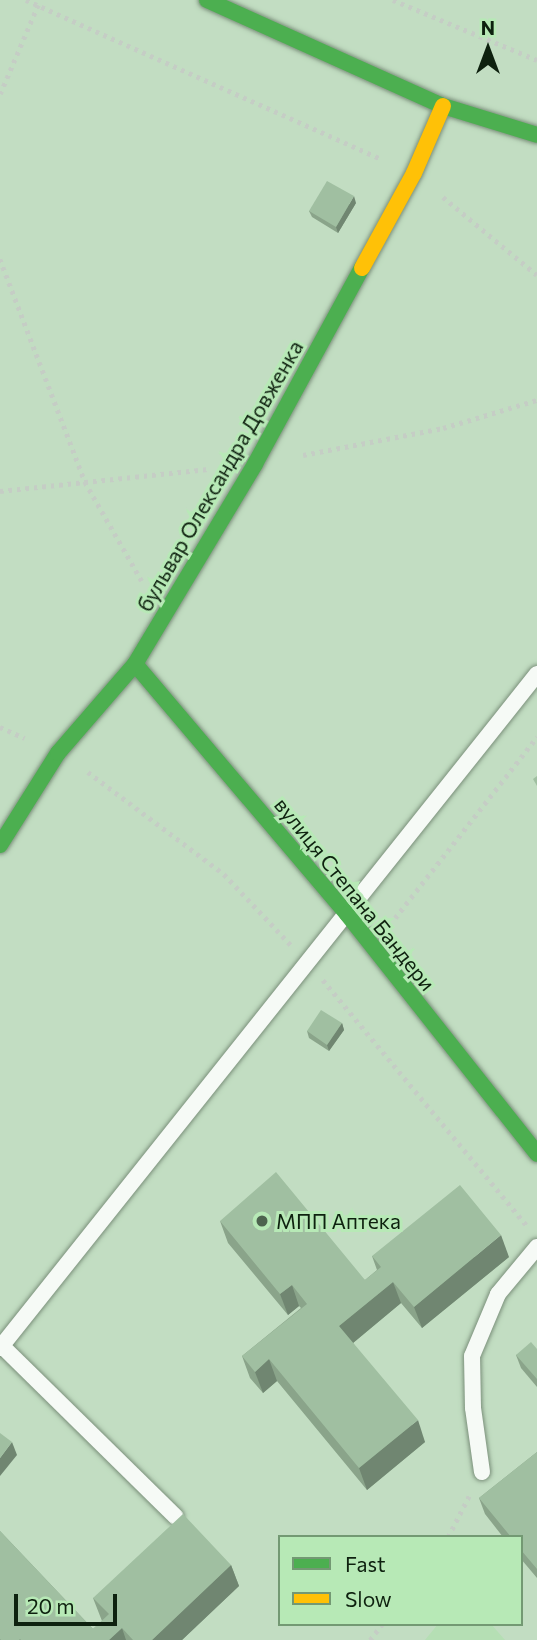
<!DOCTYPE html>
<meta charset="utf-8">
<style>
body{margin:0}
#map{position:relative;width:537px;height:1640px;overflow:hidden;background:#c2ddc2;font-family:Commissioner,sans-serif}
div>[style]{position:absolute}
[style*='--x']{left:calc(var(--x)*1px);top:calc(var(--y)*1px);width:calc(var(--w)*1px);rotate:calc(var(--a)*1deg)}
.built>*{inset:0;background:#b5dfb4}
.path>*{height:4.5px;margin-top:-2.25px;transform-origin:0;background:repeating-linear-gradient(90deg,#c5cdc5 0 3.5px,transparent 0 8.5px)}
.roads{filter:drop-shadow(0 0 2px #7b907b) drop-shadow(0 0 2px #7b907b)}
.lane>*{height:16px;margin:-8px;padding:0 8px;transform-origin:8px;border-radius:8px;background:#f6faf6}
.fast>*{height:16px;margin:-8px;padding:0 8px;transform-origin:8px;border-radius:8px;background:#4caf50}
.slow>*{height:16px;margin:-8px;padding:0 8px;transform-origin:8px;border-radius:8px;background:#ffc107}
.wall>*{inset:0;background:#8aa48a}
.shaded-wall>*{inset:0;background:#708671}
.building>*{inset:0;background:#a0bfa1}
.dots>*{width:19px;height:19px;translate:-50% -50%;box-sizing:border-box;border:4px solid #b7e9b6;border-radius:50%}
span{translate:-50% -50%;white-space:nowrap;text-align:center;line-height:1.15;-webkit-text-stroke:6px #b7e9b6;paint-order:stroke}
.street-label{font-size:21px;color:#0e210f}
.poi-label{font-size:21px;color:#0e210f}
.left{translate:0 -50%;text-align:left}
.legend{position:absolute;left:278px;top:1535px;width:245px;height:91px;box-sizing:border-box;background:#b7e9b6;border:2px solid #739973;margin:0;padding:9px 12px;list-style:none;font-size:21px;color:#0e210f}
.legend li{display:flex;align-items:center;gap:14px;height:35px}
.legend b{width:35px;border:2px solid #739973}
.north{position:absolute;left:453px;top:14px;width:70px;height:70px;-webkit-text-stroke:5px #b7e9b6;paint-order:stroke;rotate:0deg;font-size:19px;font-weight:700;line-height:28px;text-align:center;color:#0e210f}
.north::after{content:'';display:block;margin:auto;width:24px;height:32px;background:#0e210f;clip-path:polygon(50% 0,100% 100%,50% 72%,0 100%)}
.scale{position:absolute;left:14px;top:1594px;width:103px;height:32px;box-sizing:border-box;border:4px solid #0e210f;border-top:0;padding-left:9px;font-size:21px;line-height:24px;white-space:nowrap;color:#0e210f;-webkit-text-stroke:5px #b7e9b6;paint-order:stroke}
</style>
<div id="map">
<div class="built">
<div style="clip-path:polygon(438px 1624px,491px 1624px,505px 1640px,425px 1640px)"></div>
</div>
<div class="path">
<div style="--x:26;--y:0;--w:388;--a:24.1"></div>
<div style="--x:393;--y:0;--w:156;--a:22.6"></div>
<div style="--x:0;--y:94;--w:97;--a:-66.9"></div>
<div style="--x:443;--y:197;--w:122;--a:39.7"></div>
<div style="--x:0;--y:259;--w:239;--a:69.1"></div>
<div style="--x:85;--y:482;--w:114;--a:60.1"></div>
<div style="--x:303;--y:455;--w:143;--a:-10.9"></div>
<div style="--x:443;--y:428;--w:98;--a:-16.6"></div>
<div style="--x:0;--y:491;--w:212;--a:-6"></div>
<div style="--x:0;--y:727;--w:27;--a:24"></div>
<div style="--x:88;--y:772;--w:170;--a:36.9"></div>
<div style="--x:224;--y:874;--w:98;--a:46.7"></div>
<div style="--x:395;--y:918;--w:230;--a:-51.9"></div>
<div style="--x:323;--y:980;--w:320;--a:50.3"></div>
<div style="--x:448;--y:1537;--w:48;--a:-62.9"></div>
<div style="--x:370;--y:1640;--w:20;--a:-53"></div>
</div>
<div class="roads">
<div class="lane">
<div style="--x:2;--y:1346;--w:243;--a:44.5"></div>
<div style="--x:0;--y:1348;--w:862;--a:-51.45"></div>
<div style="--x:482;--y:1472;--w:65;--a:-98"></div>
<div style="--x:473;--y:1408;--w:52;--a:-91.1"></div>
<div style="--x:472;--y:1356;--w:67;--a:-67.2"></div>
<div style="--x:498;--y:1294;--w:61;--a:-50.3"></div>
</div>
<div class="fast">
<div style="--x:207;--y:0;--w:259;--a:24.2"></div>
<div style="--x:443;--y:106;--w:98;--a:17.1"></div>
<div style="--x:135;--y:664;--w:328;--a:49.7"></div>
<div style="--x:347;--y:914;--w:306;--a:51.6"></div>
<div style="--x:0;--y:845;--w:109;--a:-57.8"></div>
<div style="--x:58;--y:753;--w:118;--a:-49.1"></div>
<div style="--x:135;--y:664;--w:233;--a:-59"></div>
<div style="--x:255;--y:464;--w:223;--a:-61.4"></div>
</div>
<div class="slow">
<div style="--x:362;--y:268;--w:108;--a:-61.3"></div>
<div style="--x:414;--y:173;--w:73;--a:-66.6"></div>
</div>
</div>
<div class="wall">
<div style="clip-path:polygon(356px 203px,338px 233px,312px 217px,309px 211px)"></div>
<div style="clip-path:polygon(342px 1023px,344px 1030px,329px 1051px,309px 1038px,307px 1031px)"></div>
<div style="clip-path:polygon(220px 1221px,365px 1280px,377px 1270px,372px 1256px,509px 1257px,422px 1328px,401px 1303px,353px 1343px,425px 1442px,367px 1490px,277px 1381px,263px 1393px,250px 1378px,242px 1356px,301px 1308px,299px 1306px,288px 1315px,228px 1243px)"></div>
<div style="clip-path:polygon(537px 1349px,537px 1387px,521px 1368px,516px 1355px)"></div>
<div style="clip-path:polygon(537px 1452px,537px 1578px,521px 1559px,521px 1537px,503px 1537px,485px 1514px,479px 1498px)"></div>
<div style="clip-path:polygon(0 1531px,93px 1629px,102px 1621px,93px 1598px,231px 1565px,239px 1586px,182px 1640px,0 1640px)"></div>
</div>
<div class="shaded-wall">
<div style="clip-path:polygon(354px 196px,356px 203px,338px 233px,336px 227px)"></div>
<div style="clip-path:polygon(342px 1023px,344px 1030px,329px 1051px,327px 1045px)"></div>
<div style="clip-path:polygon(501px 1235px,509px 1257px,422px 1328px,414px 1307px)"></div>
<div style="clip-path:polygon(393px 1282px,401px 1303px,347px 1348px,339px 1326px)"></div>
<div style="clip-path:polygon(292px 1285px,299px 1306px,288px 1315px,280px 1294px)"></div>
<div style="clip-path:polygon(269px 1359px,277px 1381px,263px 1393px,255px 1372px)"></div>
<div style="clip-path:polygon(418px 1420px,425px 1442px,367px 1490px,359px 1468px)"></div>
<div style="clip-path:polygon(12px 1442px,17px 1455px,0 1476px,0 1458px)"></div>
<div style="clip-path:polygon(231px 1565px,239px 1586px,182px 1640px,152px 1640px)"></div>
<div style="clip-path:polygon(122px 1628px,126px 1640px,109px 1640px)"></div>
</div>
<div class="building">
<div style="clip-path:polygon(327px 181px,354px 196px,336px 227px,309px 211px)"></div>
<div style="clip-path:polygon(537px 776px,537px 786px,533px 779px)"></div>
<div style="clip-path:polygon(321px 1010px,342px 1023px,327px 1045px,307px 1031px)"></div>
<div style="clip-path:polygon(276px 1172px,365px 1280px,381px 1267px,372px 1256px,460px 1185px,501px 1235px,414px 1307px,393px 1282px,339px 1326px,418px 1420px,359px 1468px,269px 1359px,255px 1372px,242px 1356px,307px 1304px,292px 1285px,280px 1294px,220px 1221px)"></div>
<div style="clip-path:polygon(531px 1342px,537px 1349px,537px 1379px,516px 1355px)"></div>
<div style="clip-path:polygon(0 1433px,12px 1442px,0 1458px)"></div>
<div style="clip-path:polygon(537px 1452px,537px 1569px,521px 1550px,521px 1537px,511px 1537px,479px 1498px)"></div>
<div style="clip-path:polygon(183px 1514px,231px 1565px,152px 1640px,133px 1640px,122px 1628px,109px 1640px,21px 1640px,20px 1639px,19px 1640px,1px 1640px,0 1639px,0 1531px,93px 1629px,109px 1614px,93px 1598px)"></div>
</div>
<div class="dots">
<div style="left:262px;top:1221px;background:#4d634e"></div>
</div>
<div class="street-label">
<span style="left:220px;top:476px;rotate:-60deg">бульвар Олександра Довженка</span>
<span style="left:355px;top:894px;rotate:51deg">вулиця Степана Бандери</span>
</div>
<div class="poi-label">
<span class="left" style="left:276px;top:1221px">МПП Аптека</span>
</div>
<ul class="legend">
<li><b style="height:9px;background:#4caf50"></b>Fast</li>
<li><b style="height:9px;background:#ffc107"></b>Slow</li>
</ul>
<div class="north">N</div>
<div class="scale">20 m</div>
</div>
